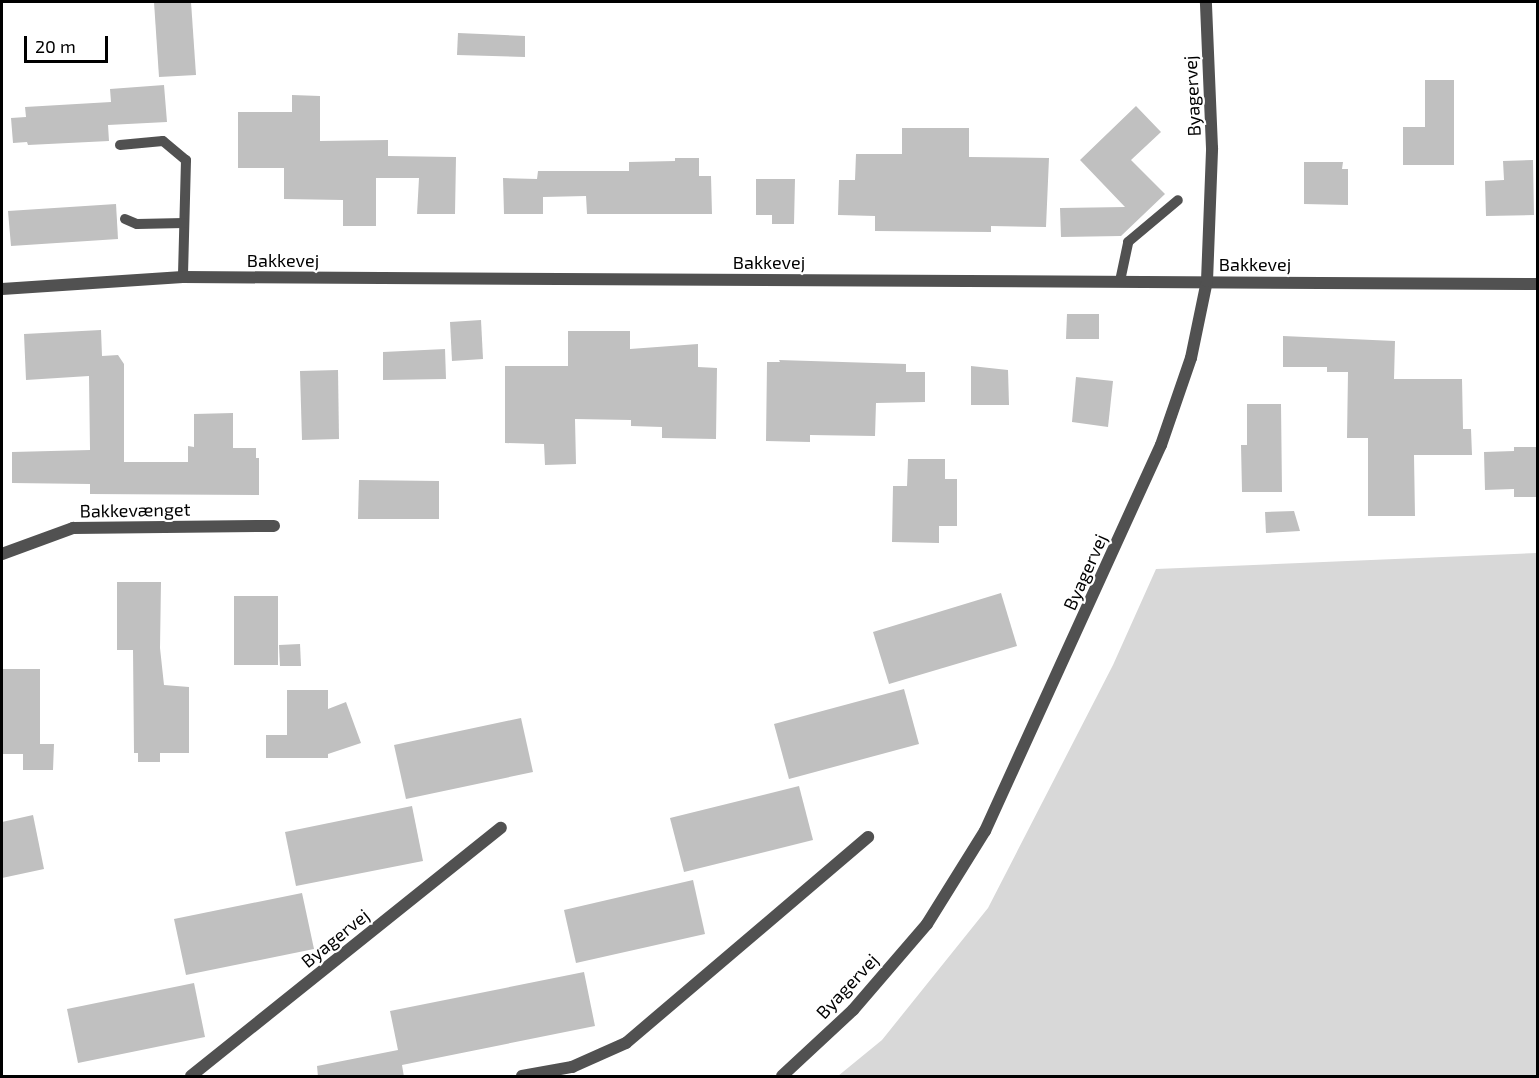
<!DOCTYPE html>
<meta charset="utf-8">
<style>
body{margin:0}
#map{position:relative;width:1539px;height:1078px;overflow:hidden;background:#fff;font-family:"Exo 2",sans-serif}
div>[style]{position:absolute}
[style*='--x']{left:calc(var(--x)*1px);top:calc(var(--y)*1px);width:calc(var(--w)*1px);rotate:calc(var(--a)*1deg)}
.green>*{inset:0;background:#d8d8d8}
.building>*{inset:0;background:#c0c0c0}
.service>*{height:10px;margin:-5px;padding:0 5px;transform-origin:5px;border-radius:5px;background:#515151}
.minor>*{height:12px;margin:-6px;padding:0 6px;transform-origin:6px;border-radius:6px;background:#515151}
.tertiary>*{height:12px;margin:-6px;padding:0 6px;transform-origin:6px;border-radius:6px;background:#515151}
span{translate:-50% -50%;white-space:nowrap;text-align:center;line-height:1.15;-webkit-text-stroke:4.5px #fff;paint-order:stroke}
.street-label{font-size:18px;color:#000}
.frame{position:absolute;inset:0;border:3px solid #000;pointer-events:none}
.scale{position:absolute;left:24px;top:36px;width:84px;height:27px;box-sizing:border-box;border:3px solid #000;border-top:0;padding-left:8px;font-size:18px;line-height:21px;white-space:nowrap;color:#000;-webkit-text-stroke:4px #fff;paint-order:stroke}
</style>
<div id="map">
<div class="green">
<div style="clip-path:polygon(1537px 553px,1537px 1076px,838px 1076px,882px 1040px,988px 908px,1113px 665px,1156px 569px)"></div>
</div>
<div class="building">
<div style="clip-path:polygon(154px 2px,191px 2px,196px 75px,159px 77px)"></div>
<div style="clip-path:polygon(458px 33px,525px 36px,525px 57px,457px 55px)"></div>
<div style="clip-path:polygon(1425px 80px,1454px 80px,1454px 165px,1403px 165px,1403px 127px,1425px 127px)"></div>
<div style="clip-path:polygon(164px 85px,167px 122px,108px 125px,109px 141px,28px 145px,27px 142px,13px 143px,11px 118px,26px 117px,25px 107px,111px 102px,110px 89px)"></div>
<div style="clip-path:polygon(292px 95px,320px 96px,320px 141px,388px 140px,388px 156px,456px 157px,455px 214px,417px 214px,419px 178px,376px 178px,376px 226px,343px 226px,343px 200px,284px 199px,284px 168px,238px 168px,238px 112px,292px 112px)"></div>
<div style="clip-path:polygon(1136px 106px,1161px 132px,1131px 160px,1165px 194px,1121px 236px,1061px 237px,1060px 208px,1125px 207px,1080px 160px)"></div>
<div style="clip-path:polygon(902px 128px,969px 128px,969px 157px,1049px 158px,1046px 227px,991px 226px,991px 232px,875px 231px,875px 216px,838px 215px,839px 180px,855px 180px,856px 154px,902px 154px)"></div>
<div style="clip-path:polygon(675px 158px,699px 158px,699px 176px,711px 176px,712px 214px,587px 214px,586px 196px,543px 197px,543px 214px,504px 214px,503px 178px,537px 179px,538px 171px,629px 171px,629px 162px,675px 161px)"></div>
<div style="clip-path:polygon(1533px 160px,1534px 215px,1486px 216px,1485px 181px,1504px 180px,1503px 161px)"></div>
<div style="clip-path:polygon(1304px 162px,1343px 162px,1342px 169px,1348px 169px,1348px 205px,1304px 204px)"></div>
<div style="clip-path:polygon(756px 179px,795px 179px,794px 224px,772px 224px,772px 215px,756px 215px)"></div>
<div style="clip-path:polygon(116px 204px,118px 239px,11px 246px,8px 211px)"></div>
<div style="clip-path:polygon(1067px 314px,1099px 314px,1099px 339px,1066px 339px)"></div>
<div style="clip-path:polygon(481px 320px,483px 359px,452px 361px,450px 322px)"></div>
<div style="clip-path:polygon(101px 330px,102px 356px,118px 355px,124px 364px,124px 462px,188px 462px,188px 446px,194px 447px,194px 414px,233px 413px,233px 448px,256px 448px,256px 458px,259px 458px,259px 495px,90px 494px,90px 484px,12px 483px,12px 452px,90px 450px,89px 376px,26px 380px,24px 334px)"></div>
<div style="clip-path:polygon(568px 331px,630px 331px,630px 349px,698px 344px,698px 367px,717px 368px,716px 439px,662px 438px,662px 427px,631px 426px,631px 420px,575px 419px,576px 464px,545px 465px,544px 444px,505px 443px,505px 366px,568px 366px)"></div>
<div style="clip-path:polygon(1283px 336px,1395px 341px,1394px 379px,1462px 379px,1463px 429px,1471px 429px,1472px 455px,1414px 455px,1415px 516px,1368px 516px,1368px 438px,1347px 438px,1348px 372px,1327px 372px,1327px 367px,1283px 367px)"></div>
<div style="clip-path:polygon(445px 349px,446px 379px,383px 380px,383px 352px)"></div>
<div style="clip-path:polygon(779px 360px,906px 364px,906px 372px,925px 372px,925px 402px,876px 403px,875px 436px,810px 435px,810px 442px,766px 441px,767px 362px,780px 362px)"></div>
<div style="clip-path:polygon(971px 366px,1008px 370px,1009px 405px,971px 405px)"></div>
<div style="clip-path:polygon(338px 370px,339px 439px,302px 440px,300px 371px)"></div>
<div style="clip-path:polygon(1076px 377px,1113px 381px,1108px 427px,1072px 422px)"></div>
<div style="clip-path:polygon(1247px 404px,1281px 404px,1282px 492px,1242px 492px,1241px 445px,1247px 445px)"></div>
<div style="clip-path:polygon(1514px 447px,1538px 447px,1538px 497px,1514px 497px,1514px 489px,1485px 490px,1484px 452px,1514px 451px)"></div>
<div style="clip-path:polygon(908px 459px,945px 459px,945px 479px,957px 479px,957px 526px,939px 526px,939px 543px,892px 542px,893px 486px,907px 486px)"></div>
<div style="clip-path:polygon(359px 480px,439px 481px,439px 519px,358px 519px)"></div>
<div style="clip-path:polygon(1294px 511px,1300px 531px,1266px 533px,1265px 512px)"></div>
<div style="clip-path:polygon(117px 582px,161px 582px,160px 648px,164px 685px,189px 687px,189px 753px,160px 753px,160px 762px,138px 762px,138px 753px,134px 753px,133px 650px,117px 650px)"></div>
<div style="clip-path:polygon(1001px 593px,1017px 646px,889px 684px,873px 632px)"></div>
<div style="clip-path:polygon(234px 596px,278px 596px,278px 665px,234px 665px)"></div>
<div style="clip-path:polygon(300px 644px,301px 666px,280px 666px,279px 645px)"></div>
<div style="clip-path:polygon(2px 669px,40px 669px,40px 744px,54px 744px,53px 770px,23px 770px,23px 754px,2px 754px)"></div>
<div style="clip-path:polygon(904px 689px,919px 744px,789px 779px,774px 724px)"></div>
<div style="clip-path:polygon(287px 690px,328px 690px,328px 709px,346px 702px,361px 743px,328px 754px,328px 758px,266px 758px,266px 735px,287px 735px)"></div>
<div style="clip-path:polygon(521px 718px,533px 772px,406px 799px,394px 745px)"></div>
<div style="clip-path:polygon(799px 786px,813px 840px,684px 872px,670px 818px)"></div>
<div style="clip-path:polygon(412px 806px,423px 861px,296px 886px,285px 832px)"></div>
<div style="clip-path:polygon(33px 815px,44px 869px,2px 878px,2px 822px)"></div>
<div style="clip-path:polygon(693px 880px,705px 934px,576px 963px,564px 910px)"></div>
<div style="clip-path:polygon(302px 893px,314px 949px,186px 975px,174px 919px)"></div>
<div style="clip-path:polygon(584px 972px,595px 1026px,402px 1065px,404px 1077px,318px 1077px,317px 1066px,398px 1050px,390px 1011px)"></div>
<div style="clip-path:polygon(194px 983px,205px 1037px,78px 1063px,67px 1009px)"></div>
</div>
<div class="service">
<div style="--x:120;--y:145;--w:43;--a:-5.3"></div>
<div style="--x:163;--y:141;--w:30;--a:40"></div>
<div style="--x:186;--y:160;--w:117;--a:91.5"></div>
<div style="--x:125;--y:219;--w:13;--a:23"></div>
<div style="--x:137;--y:224;--w:47;--a:-1.2"></div>
<div style="--x:1120;--y:281;--w:40;--a:-78"></div>
<div style="--x:1128;--y:242;--w:65;--a:-40"></div>
</div>
<div class="minor">
<div style="--x:2;--y:554;--w:76;--a:-20.1"></div>
<div style="--x:73;--y:528;--w:201;--a:-0.6"></div>
<div style="--x:191;--y:1076;--w:397;--a:-38.7"></div>
<div style="--x:522;--y:1076;--w:51;--a:-10.2"></div>
<div style="--x:572;--y:1067;--w:59;--a:-24"></div>
<div style="--x:626;--y:1043;--w:318;--a:-40.4"></div>
</div>
<div class="tertiary">
<div style="--x:2;--y:289;--w:181;--a:-3.8"></div>
<div style="--x:183;--y:277;--w:1355;--a:0.3"></div>
<div style="--x:782;--y:1076;--w:97;--a:-42.9"></div>
<div style="--x:853;--y:1010;--w:113;--a:-49.3"></div>
<div style="--x:927;--y:924;--w:110;--a:-58.1"></div>
<div style="--x:985;--y:831;--w:424;--a:-65.5"></div>
<div style="--x:1161;--y:445;--w:92;--a:-71"></div>
<div style="--x:1191;--y:358;--w:79;--a:-78.3"></div>
<div style="--x:1207;--y:281;--w:133;--a:-87.8"></div>
<div style="--x:1212;--y:148;--w:146;--a:-92.4"></div>
</div>
<div class="street-label">
<span style="left:1192px;top:96px;rotate:-93deg">Byagervej</span>
<span style="left:283px;top:260px">Bakkevej</span>
<span style="left:769px;top:262px">Bakkevej</span>
<span style="left:1255px;top:264px">Bakkevej</span>
<span style="left:135px;top:510px;rotate:-1deg">Bakkevænget</span>
<span style="left:1085px;top:572px;rotate:-66deg">Byagervej</span>
<span style="left:335px;top:938px;rotate:-39deg">Byagervej</span>
<span style="left:847px;top:986px;rotate:-47deg">Byagervej</span>
</div>
<div class="frame"></div>
<div class="scale">20 m</div>
</div>
